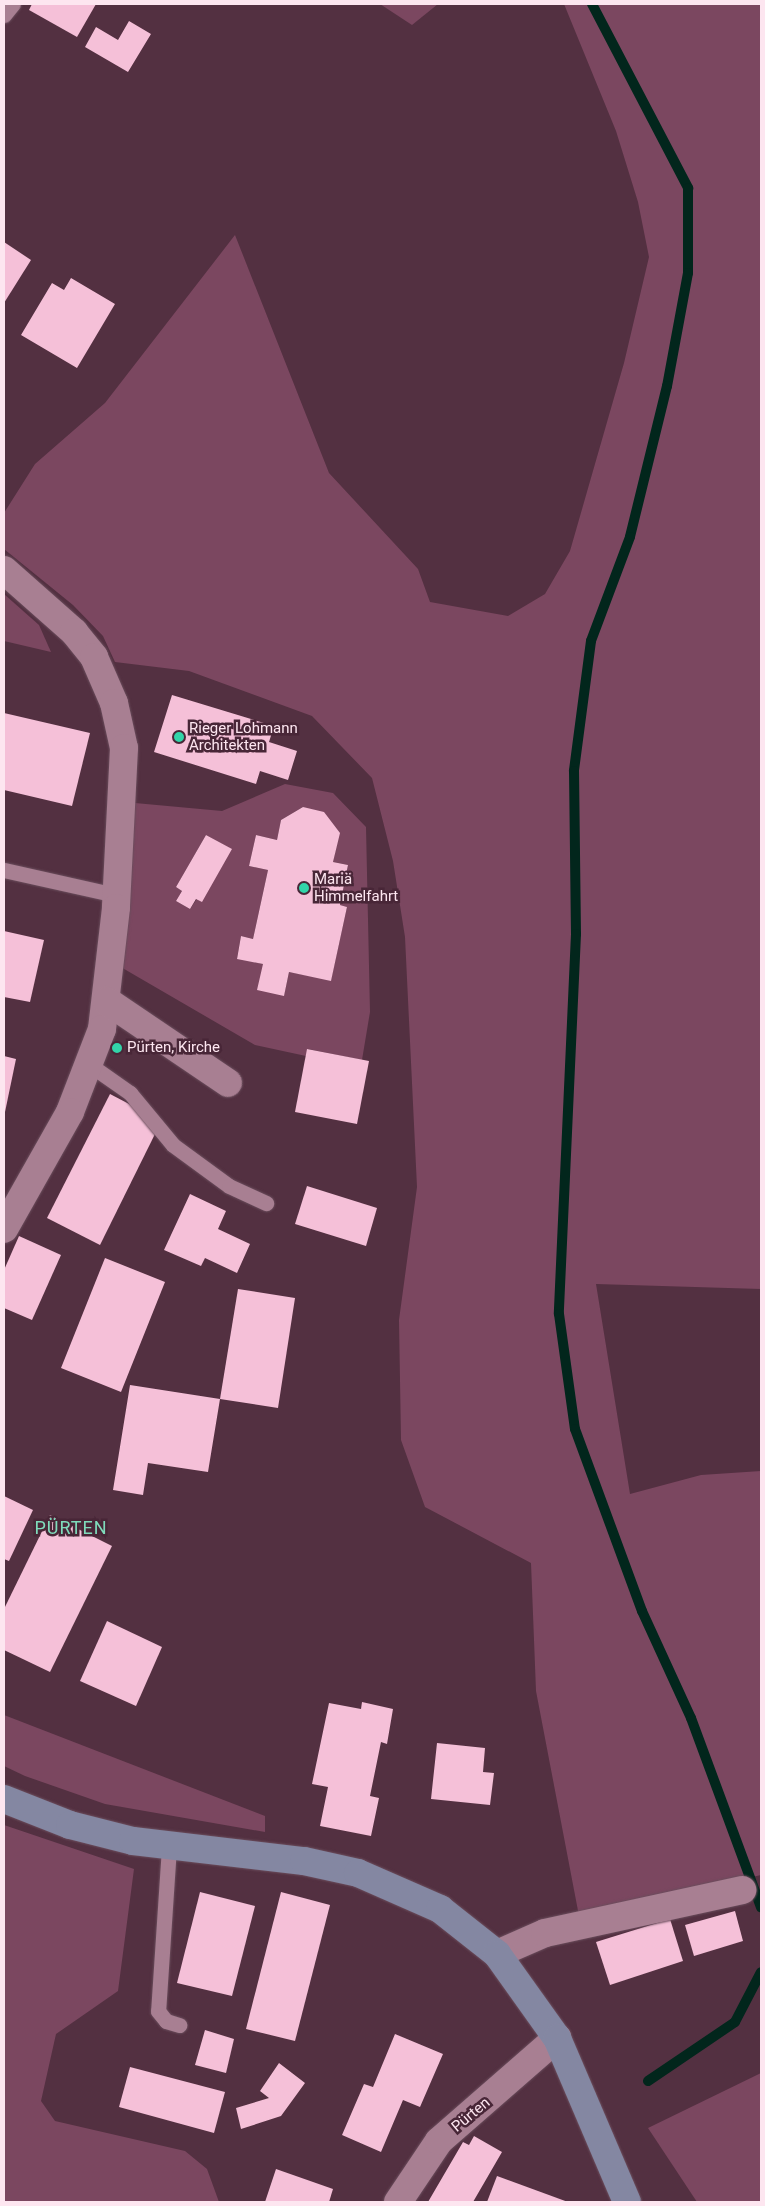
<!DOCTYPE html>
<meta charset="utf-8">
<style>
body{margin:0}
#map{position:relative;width:765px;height:2206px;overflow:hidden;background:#533041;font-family:Roboto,sans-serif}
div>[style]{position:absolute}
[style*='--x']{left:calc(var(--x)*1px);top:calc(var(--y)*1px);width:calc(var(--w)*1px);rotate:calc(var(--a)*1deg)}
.green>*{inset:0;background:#7b4760}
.stream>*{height:10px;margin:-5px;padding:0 5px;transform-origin:5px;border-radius:5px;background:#02261c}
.building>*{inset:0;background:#f5c0d8}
.roads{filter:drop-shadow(0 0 1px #6a4d5c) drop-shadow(0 0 1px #6a4d5c)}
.lane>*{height:15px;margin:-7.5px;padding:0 7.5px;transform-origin:7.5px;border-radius:7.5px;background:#a87f92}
.street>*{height:28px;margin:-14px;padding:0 14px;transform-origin:14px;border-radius:14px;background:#a87f92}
.secondary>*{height:28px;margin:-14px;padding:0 14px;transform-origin:14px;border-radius:14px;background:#8487a2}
.dots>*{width:14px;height:14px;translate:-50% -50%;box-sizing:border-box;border:2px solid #482637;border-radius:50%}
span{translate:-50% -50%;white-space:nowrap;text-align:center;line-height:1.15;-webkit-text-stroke:5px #482637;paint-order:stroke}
.poi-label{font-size:15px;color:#fde6f0}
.left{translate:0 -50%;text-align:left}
.street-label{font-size:15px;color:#fde6f0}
.quarter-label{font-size:18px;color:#7fdbbb;letter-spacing:1px}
.frame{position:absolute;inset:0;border:5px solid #fde6f0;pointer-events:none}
</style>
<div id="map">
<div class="green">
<div style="clip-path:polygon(380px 4px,438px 4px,412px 25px)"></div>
<div style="clip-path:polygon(564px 4px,761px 4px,761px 1289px,596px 1284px,630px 1494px,701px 1475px,761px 1471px,761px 1875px,579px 1916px,536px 1691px,531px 1563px,425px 1507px,401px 1440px,399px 1320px,417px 1187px,405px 937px,393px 861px,372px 778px,312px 716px,189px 671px,115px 662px,103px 636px,73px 605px,4px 549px,4px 513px,35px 464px,105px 403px,235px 235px,329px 473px,418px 569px,430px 602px,508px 616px,545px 594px,570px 551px,624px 363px,649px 257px,638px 202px,616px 131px)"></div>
<div style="clip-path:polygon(4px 594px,39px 625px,51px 652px,4px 641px)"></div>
<div style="clip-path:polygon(evenodd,285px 784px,333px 793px,366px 827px,370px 1012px,362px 1060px,308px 1049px,306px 1056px,255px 1045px,119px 966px,135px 803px,222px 811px,285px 784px,303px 807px,339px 833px,333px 862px,348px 865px,340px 905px,347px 907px,331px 980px,289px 972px,284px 995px,263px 964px,237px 958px,241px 936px,253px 939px,268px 870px,249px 866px,256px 835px,277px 840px,281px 820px,303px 807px,285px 784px,206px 835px,231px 849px,190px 909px,176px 901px,182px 891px,176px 887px,206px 835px)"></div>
<div style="clip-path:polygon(4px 1715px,265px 1816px,265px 1832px,105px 1804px,25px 1776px,4px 1766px)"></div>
<div style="clip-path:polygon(4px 1825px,134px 1869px,118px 1991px,56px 2034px,41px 2101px,55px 2121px,185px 2151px,207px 2169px,219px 2202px,4px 2202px)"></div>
<div style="clip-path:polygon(761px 2073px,761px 2202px,697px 2202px,648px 2128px)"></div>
</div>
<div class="stream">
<div style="--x:592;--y:4;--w:208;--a:62.4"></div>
<div style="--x:688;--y:188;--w:85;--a:90"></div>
<div style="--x:688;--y:273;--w:115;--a:100.5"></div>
<div style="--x:667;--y:386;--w:155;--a:103.8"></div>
<div style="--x:630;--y:537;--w:111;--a:110.6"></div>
<div style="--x:591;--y:641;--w:131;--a:97.5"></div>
<div style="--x:574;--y:771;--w:163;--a:89.3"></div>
<div style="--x:576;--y:934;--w:380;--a:92.6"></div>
<div style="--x:559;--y:1314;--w:116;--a:82.1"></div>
<div style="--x:575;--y:1429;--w:194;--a:69.8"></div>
<div style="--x:642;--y:1611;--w:118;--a:65.4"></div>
<div style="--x:691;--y:1718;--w:202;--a:69.7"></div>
<div style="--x:648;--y:2081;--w:105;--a:-34.1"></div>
<div style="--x:735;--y:2022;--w:56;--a:-62.5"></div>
</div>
<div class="building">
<div style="clip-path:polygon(32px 4px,96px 4px,77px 37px,29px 10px)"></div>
<div style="clip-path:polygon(129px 21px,151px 34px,128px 72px,85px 47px,96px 27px,118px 40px)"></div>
<div style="clip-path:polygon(4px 242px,31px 260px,4px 303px)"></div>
<div style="clip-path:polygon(71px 278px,115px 304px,77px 368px,21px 335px,52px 283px,64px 290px)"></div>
<div style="clip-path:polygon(172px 695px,274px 726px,269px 742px,297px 751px,288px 780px,260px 771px,256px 784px,154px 752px)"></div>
<div style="clip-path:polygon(4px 713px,90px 733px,72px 806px,4px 790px)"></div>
<div style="clip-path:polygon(303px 807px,324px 812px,340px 833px,333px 862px,348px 865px,340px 905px,347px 907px,331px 981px,289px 972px,284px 996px,257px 990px,263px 964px,237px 959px,241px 936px,253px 939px,268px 870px,249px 866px,256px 835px,277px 840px,281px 820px)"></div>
<div style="clip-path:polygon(206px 835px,232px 849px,202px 902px,196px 899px,190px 909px,176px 901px,182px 891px,176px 887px)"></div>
<div style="clip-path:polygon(4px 931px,44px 940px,30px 1002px,4px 997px)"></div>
<div style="clip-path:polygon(307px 1049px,369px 1061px,357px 1124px,295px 1112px)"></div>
<div style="clip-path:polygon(4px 1056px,16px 1059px,5px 1112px,4px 1112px)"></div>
<div style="clip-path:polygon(110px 1094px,133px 1106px,155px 1134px,100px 1245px,47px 1218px)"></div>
<div style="clip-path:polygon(307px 1186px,377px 1208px,366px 1246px,295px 1224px)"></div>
<div style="clip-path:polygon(190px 1194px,226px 1211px,218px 1229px,250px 1244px,237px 1273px,205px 1258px,201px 1266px,164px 1250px)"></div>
<div style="clip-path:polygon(19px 1236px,61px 1255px,32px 1320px,4px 1308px,4px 1270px)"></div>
<div style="clip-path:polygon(105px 1258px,165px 1282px,121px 1392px,61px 1368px)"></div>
<div style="clip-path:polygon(238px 1289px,295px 1298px,278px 1408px,220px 1399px)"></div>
<div style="clip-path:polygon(130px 1385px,220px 1399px,208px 1472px,148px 1463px,143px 1495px,113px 1490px)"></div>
<div style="clip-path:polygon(4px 1496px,33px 1510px,9px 1561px,4px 1559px)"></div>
<div style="clip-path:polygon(50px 1515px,112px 1546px,50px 1672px,4px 1650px,4px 1609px)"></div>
<div style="clip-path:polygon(107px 1621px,162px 1647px,136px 1706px,80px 1681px)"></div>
<div style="clip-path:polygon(362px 1702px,393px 1709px,387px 1744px,381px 1742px,370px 1796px,379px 1798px,371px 1836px,320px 1826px,328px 1787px,312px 1784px,329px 1703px,361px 1709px)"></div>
<div style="clip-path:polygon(437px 1743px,485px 1748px,483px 1772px,494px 1773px,490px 1805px,431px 1799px)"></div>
<div style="clip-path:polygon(200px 1892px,255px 1906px,232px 1996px,177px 1983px)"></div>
<div style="clip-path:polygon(281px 1892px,330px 1905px,295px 2041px,246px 2029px)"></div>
<div style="clip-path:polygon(735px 1911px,743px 1941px,694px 1956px,685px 1925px)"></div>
<div style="clip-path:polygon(670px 1919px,683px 1961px,610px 1985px,596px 1942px)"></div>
<div style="clip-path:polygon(205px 2030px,234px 2039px,226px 2073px,195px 2065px)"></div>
<div style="clip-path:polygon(395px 2034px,443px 2054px,420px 2107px,403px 2100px,381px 2152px,342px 2135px,364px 2084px,373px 2087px)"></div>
<div style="clip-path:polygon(279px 2063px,305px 2083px,281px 2116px,241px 2129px,236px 2108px,269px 2098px,260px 2091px)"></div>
<div style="clip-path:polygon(130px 2067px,225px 2092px,214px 2133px,119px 2107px)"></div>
<div style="clip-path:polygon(474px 2136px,502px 2152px,473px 2202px,428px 2202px,463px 2142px,469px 2145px)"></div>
<div style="clip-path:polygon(276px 2169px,333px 2189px,329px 2202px,265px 2202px)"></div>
<div style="clip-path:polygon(497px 2176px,568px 2202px,487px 2202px)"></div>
</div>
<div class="roads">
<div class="lane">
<div style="--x:4;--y:15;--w:14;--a:-51"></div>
<div style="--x:4;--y:870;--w:115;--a:12.6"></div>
<div style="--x:90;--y:1065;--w:49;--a:35"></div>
<div style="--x:130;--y:1093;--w:67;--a:50.4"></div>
<div style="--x:173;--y:1145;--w:69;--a:36.2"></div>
<div style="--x:229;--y:1186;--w:41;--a:24.7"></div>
<div style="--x:169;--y:1847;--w:164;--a:93.8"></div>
<div style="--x:158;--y:2011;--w:13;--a:51"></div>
<div style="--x:166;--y:2021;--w:14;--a:17"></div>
</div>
<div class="street">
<div style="--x:4;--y:570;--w:94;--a:41.5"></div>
<div style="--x:74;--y:632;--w:32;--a:51"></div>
<div style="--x:94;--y:657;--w:50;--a:66.5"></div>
<div style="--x:114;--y:703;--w:46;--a:77.5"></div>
<div style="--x:124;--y:748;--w:160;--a:92.9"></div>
<div style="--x:116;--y:908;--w:122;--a:96.6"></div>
<div style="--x:102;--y:1029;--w:89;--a:111.1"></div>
<div style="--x:70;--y:1112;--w:134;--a:119.4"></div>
<div style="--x:107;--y:1001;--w:146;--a:34.1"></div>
<div style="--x:497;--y:1954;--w:52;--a:-23.6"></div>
<div style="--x:545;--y:1933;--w:202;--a:-12.3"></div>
<div style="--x:398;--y:2202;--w:73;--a:-56.1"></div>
<div style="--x:439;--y:2141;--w:157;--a:-41.1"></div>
</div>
<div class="secondary">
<div style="--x:4;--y:1799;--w:71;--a:21.5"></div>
<div style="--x:70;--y:1825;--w:65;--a:14.3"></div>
<div style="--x:133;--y:1841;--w:172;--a:6.7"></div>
<div style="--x:304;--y:1861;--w:55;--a:12.5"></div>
<div style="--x:358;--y:1873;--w:90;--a:23.7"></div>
<div style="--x:440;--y:1909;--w:73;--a:38.3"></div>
<div style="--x:497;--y:1954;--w:103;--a:54.5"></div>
<div style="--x:557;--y:2038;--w:178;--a:66.9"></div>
</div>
</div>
<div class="dots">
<div style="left:179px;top:737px;background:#32d4a9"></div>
<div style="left:304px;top:888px;background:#32d4a9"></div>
<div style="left:117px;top:1048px;background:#32d4a9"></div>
</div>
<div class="poi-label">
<span class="left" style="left:189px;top:737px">Rieger Lohmann<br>Architekten</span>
<span class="left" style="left:314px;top:888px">Mariä<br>Himmelfahrt</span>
<span class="left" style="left:127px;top:1048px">Pürten, Kirche</span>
</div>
<div class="street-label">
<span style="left:471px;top:2115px;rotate:-40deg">Pürten</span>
</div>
<div class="quarter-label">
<span style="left:71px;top:1528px">PÜRTEN</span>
</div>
<div class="frame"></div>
</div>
